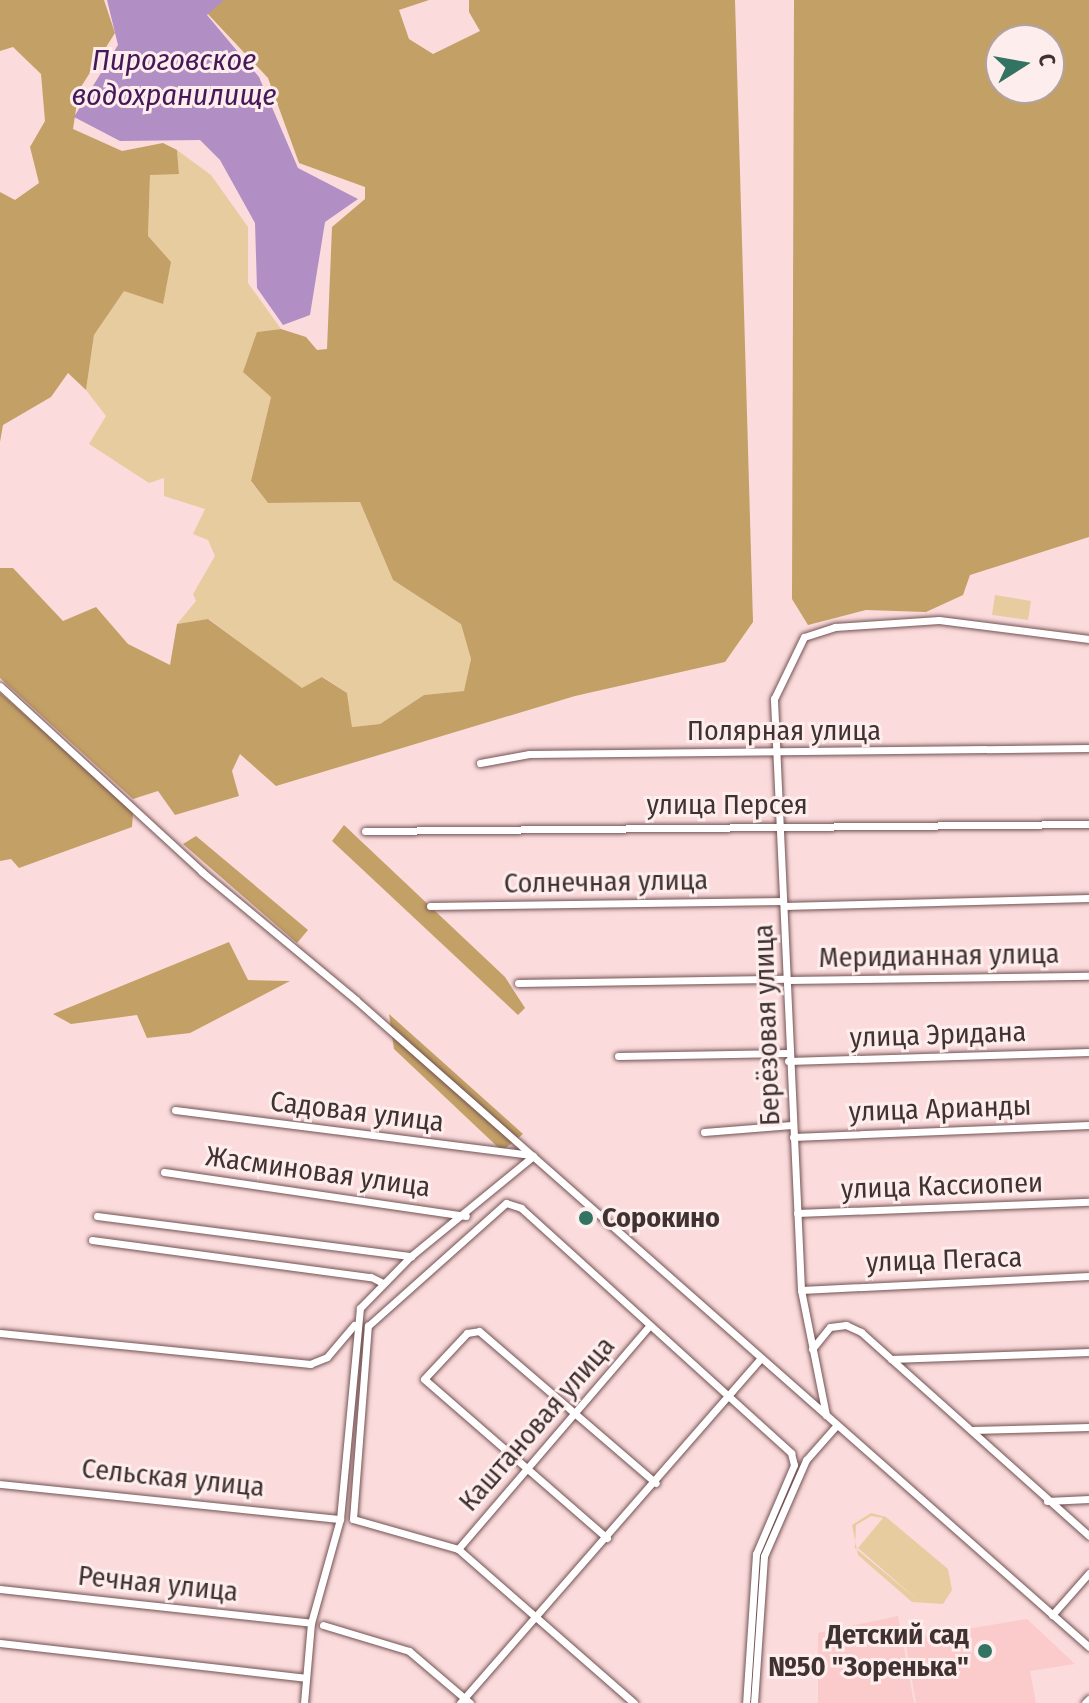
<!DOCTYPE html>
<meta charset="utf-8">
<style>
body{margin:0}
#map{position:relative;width:1089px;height:1703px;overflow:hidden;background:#fbdbdc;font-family:"Fira Sans Condensed",sans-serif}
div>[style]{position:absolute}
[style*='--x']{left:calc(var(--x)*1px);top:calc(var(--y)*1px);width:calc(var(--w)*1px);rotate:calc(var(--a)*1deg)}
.built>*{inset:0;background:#fbcbcc}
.green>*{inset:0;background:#e7cca0}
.forest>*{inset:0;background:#c3a065}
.water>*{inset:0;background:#b18ec4}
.roads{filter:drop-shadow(0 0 2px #735253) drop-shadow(0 0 2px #735253)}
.street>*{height:7px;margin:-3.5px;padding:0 3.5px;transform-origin:3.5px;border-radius:3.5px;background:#fff}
.dots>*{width:22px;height:22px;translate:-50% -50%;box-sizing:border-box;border:4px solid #fdeded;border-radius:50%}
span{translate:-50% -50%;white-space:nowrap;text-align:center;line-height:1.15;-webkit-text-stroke:6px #fdeded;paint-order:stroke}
.street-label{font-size:28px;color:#413232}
.poi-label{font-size:28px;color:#413232;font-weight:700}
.left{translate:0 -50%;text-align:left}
.right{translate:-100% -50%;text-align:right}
.water-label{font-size:30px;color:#461859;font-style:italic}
.north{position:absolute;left:985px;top:24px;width:80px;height:80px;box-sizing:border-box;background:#fdeded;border:2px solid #b2a2a2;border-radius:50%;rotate:79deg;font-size:22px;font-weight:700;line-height:32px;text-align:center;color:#413232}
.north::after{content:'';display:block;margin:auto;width:28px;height:36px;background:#337362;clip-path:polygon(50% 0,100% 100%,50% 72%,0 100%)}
</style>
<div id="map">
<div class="built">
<div style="clip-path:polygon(898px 1616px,914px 1703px,818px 1703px,818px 1633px)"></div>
<div style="clip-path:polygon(1027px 1619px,1075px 1664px,1030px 1671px,1036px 1703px,916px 1703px,905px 1639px)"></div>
</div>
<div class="green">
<div style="clip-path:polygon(177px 150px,211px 175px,248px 227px,248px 283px,281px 329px,257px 332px,271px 397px,251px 482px,268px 503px,360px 502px,393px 580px,461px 623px,471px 659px,465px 691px,424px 695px,380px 724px,352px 727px,347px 693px,323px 677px,302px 689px,209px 619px,177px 624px,196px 601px,193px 594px,215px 556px,208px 540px,193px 534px,205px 509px,164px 496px,164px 478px,149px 483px,89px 444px,106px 416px,86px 390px,94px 335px,124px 290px,163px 304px,148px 236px,150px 174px,179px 174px)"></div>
<div style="clip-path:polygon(995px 595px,1031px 601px,1028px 620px,992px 615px)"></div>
<div style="clip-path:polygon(evenodd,871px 1513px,886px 1517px,948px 1569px,952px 1590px,943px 1604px,912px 1602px,858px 1555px,852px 1525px,871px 1513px,871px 1516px,883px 1518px,858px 1548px,920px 1602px,855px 1548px,856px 1525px,871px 1516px)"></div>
</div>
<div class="forest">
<div style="clip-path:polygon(0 0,104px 0,115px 33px,79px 90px,73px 129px,122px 151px,163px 143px,177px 150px,179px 174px,150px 175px,148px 236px,171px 262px,163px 304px,124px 291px,94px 335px,86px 390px,68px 373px,51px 397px,3px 425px,0 442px,0 192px,15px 200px,39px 183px,30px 147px,45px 121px,41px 74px,13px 47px,0 51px)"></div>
<div style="clip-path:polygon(224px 0,429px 0,399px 10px,409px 39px,433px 54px,480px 31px,469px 12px,469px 0,735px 0,753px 622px,725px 662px,575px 696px,276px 786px,240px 754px,232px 771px,239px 796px,175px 815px,158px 791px,133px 799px,0 678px,0 568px,13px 568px,63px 621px,96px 607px,128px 644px,170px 665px,177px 624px,208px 619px,302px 688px,322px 677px,347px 693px,352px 727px,380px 724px,424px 695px,464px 691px,471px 659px,461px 624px,393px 580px,360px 502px,268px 503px,251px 481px,271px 397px,243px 372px,257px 332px,281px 329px,306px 337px,317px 350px,327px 349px,332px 227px,365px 199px,365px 187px,299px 163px,268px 78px,206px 12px,204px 5px)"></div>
<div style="clip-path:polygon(evenodd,794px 0,1089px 0,1089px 537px,970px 575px,963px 595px,926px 612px,866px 610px,808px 625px,792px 599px,794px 0,1001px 40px,1049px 40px,1049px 88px,1001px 88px,1001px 40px)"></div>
<div style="clip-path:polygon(0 693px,122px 800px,133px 813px,132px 827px,19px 868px,11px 859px,0 861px)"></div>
<div style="clip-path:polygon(344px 825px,505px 977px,525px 1008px,518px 1015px,332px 841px)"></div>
<div style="clip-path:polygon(196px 836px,308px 930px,297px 943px,183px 844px)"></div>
<div style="clip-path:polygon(229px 942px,248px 980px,290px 981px,190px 1033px,147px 1038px,137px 1015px,71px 1024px,53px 1014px)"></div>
<div style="clip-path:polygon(389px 1014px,523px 1134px,502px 1151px,394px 1049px)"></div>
</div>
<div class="water">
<div style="clip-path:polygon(107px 0,224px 0,207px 15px,259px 77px,298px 168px,358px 199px,325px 222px,310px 315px,283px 325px,257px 288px,255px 223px,220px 160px,200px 140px,120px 141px,74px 117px,118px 45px)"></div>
</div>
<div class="roads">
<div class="street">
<div style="--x:0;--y:686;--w:275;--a:42.6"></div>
<div style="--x:202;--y:872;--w:200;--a:39.7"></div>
<div style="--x:356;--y:1000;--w:978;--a:41.43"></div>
<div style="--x:480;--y:763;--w:50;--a:-10.4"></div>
<div style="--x:529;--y:754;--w:560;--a:-0.61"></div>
<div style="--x:365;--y:831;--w:724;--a:-0.55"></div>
<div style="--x:430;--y:906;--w:353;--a:-0.8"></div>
<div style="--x:784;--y:906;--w:305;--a:-1.5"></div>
<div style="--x:788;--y:980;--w:301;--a:-0.8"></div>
<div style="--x:518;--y:983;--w:267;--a:-0.9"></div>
<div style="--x:618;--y:1056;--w:170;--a:-1"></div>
<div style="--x:788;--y:1061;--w:301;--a:-1.7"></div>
<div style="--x:175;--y:1110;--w:359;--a:7.2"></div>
<div style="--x:704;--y:1132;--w:88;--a:-4.5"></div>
<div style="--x:793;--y:1137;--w:296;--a:-2.3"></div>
<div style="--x:164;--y:1172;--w:305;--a:8.3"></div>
<div style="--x:797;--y:1213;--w:292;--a:-2.2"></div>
<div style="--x:97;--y:1216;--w:317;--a:7.3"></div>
<div style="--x:92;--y:1240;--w:281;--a:7.6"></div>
<div style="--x:371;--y:1277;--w:13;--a:27"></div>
<div style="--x:801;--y:1290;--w:288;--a:-2.8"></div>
<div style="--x:0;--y:1333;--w:312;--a:5.7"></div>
<div style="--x:310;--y:1364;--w:18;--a:-22"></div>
<div style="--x:327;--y:1357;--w:42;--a:-49.8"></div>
<div style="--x:812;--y:1349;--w:28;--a:-51"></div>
<div style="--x:830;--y:1327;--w:16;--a:-7"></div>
<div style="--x:846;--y:1325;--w:17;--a:25"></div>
<div style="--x:861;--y:1332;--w:306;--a:41.8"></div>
<div style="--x:891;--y:1359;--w:198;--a:-2"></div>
<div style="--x:826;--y:1415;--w:127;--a:-101.3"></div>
<div style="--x:801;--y:1290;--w:592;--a:-92.62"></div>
<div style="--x:774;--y:699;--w:69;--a:-64.2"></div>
<div style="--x:804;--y:637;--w:33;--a:-18"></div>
<div style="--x:835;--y:627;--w:104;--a:-3.9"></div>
<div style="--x:939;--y:620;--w:151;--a:7.2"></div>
<div style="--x:972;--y:1430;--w:117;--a:-1.5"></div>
<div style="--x:0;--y:1484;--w:342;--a:5.9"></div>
<div style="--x:1047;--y:1501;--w:42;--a:-2.7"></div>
<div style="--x:607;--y:1538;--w:242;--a:-139"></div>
<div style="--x:424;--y:1379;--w:63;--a:-46.9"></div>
<div style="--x:467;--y:1333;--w:12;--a:-9"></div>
<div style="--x:479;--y:1331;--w:233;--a:40.7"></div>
<div style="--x:458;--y:1549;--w:294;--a:-49.4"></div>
<div style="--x:0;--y:1589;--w:313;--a:6.2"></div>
<div style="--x:1052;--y:1615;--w:56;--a:-48.6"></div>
<div style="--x:323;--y:1625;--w:90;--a:16.8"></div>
<div style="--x:409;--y:1651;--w:80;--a:40.4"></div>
<div style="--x:0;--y:1643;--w:307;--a:6.5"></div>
<div style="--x:304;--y:1703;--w:80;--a:-85"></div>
<div style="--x:311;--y:1623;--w:108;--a:-74.4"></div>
<div style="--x:340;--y:1519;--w:212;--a:-84.6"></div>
<div style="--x:360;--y:1308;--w:73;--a:-45.6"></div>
<div style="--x:411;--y:1256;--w:158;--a:-39.3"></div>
<div style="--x:460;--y:1703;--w:456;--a:-48.9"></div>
<div style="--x:634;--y:1703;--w:234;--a:-138.8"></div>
<div style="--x:458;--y:1549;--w:109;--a:-164.1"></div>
<div style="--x:353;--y:1519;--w:194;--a:-85.6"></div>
<div style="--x:368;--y:1326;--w:185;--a:-41.7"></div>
<div style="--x:506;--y:1203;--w:16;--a:18"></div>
<div style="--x:521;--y:1208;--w:365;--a:42.2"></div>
<div style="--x:791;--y:1453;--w:12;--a:76"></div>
<div style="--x:794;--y:1465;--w:97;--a:113.1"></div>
<div style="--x:756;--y:1554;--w:149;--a:93.8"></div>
<div style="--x:754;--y:1703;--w:147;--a:-86.1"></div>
<div style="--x:764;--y:1556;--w:105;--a:-66.4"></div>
<div style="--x:806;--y:1460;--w:45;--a:-48.6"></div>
<div style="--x:1085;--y:1703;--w:6;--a:-45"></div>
</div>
</div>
<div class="dots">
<div style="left:586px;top:1218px;background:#337362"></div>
<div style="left:985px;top:1651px;background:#337362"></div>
</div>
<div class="street-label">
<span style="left:784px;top:731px">Полярная улица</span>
<span style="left:727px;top:805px">улица Персея</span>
<span style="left:606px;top:882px;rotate:-1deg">Солнечная улица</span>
<span style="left:939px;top:956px;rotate:-1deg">Меридианная улица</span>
<span style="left:767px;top:1025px;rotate:-92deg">Берёзовая улица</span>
<span style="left:938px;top:1035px;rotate:-2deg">улица Эридана</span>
<span style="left:940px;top:1109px;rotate:-2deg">улица Арианды</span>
<span style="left:357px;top:1112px;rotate:7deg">Садовая улица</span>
<span style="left:318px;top:1172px;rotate:8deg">Жасминовая улица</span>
<span style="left:942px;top:1186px;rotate:-2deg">улица Кассиопеи</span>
<span style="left:944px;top:1260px;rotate:-2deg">улица Пегаса</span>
<span style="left:537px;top:1424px;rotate:-49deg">Каштановая улица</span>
<span style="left:173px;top:1478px;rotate:6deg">Сельская улица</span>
<span style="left:158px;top:1584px;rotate:6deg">Речная улица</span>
</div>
<div class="poi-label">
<span class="left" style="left:602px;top:1218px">Сорокино</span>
<span class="right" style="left:969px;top:1651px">Детский сад<br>№50 "Зоренька"</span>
</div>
<div class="water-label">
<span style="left:174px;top:77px">Пироговское<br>водохранилище</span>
</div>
<div class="north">С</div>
</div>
